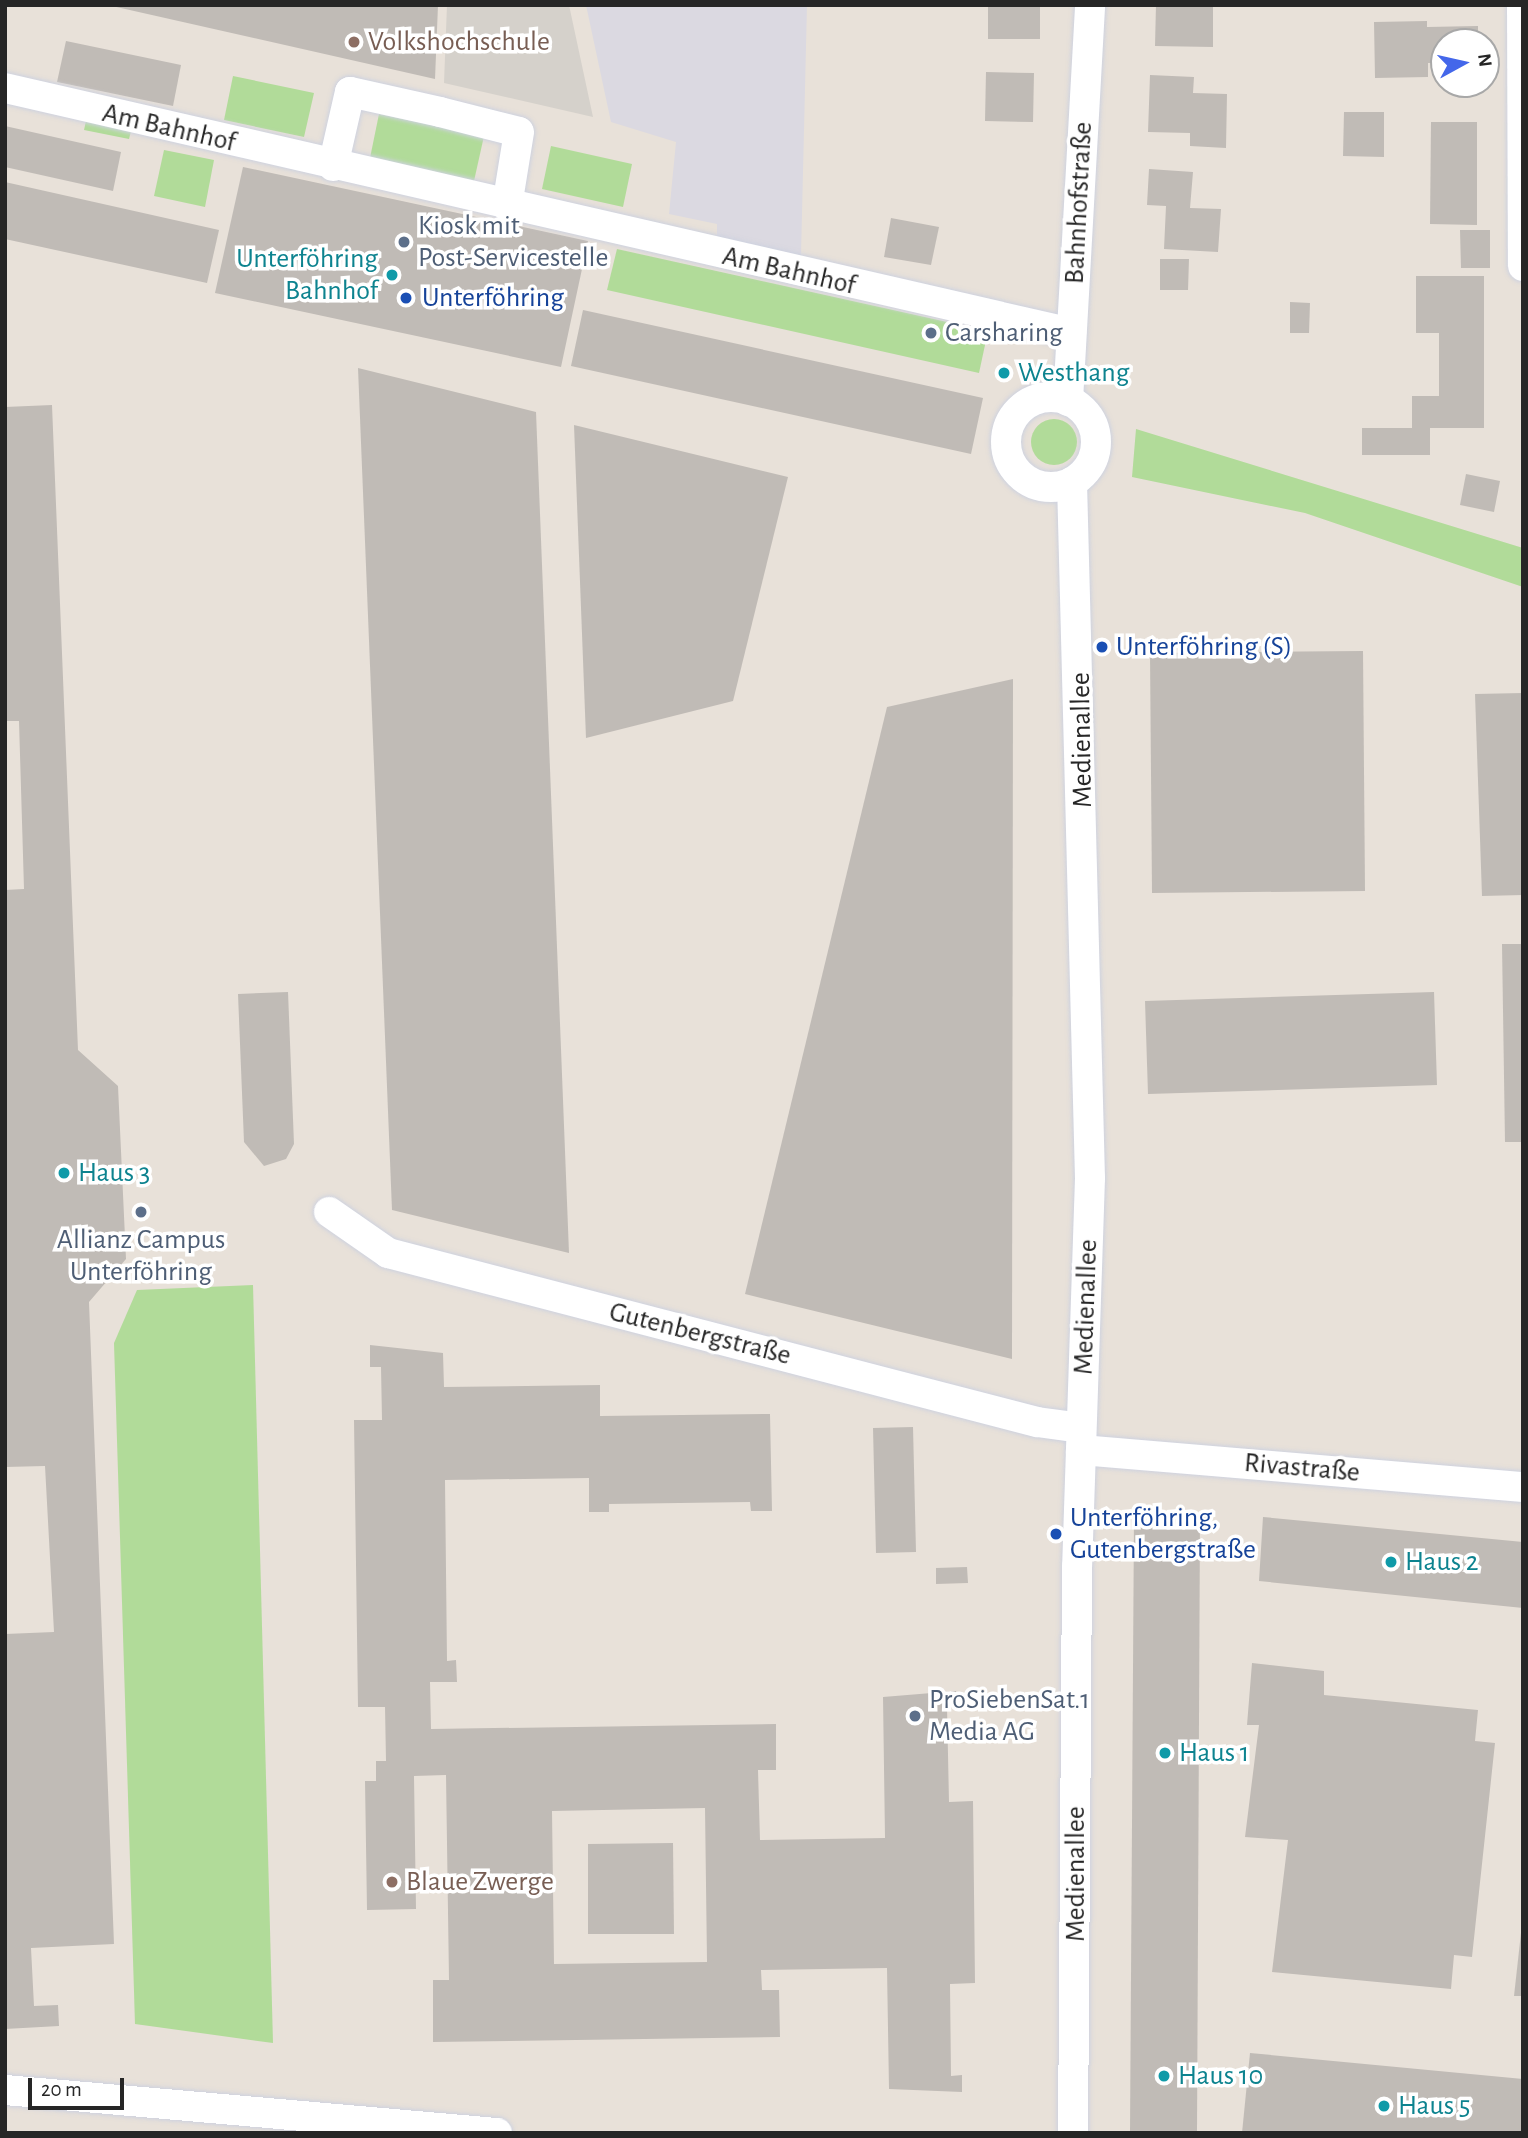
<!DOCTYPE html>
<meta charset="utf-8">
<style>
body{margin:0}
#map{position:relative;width:1528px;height:2138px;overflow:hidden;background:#e8e1d9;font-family:"Alegreya Sans",sans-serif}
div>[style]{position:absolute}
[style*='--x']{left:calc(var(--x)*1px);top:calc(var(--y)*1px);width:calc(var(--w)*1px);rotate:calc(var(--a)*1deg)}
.industrial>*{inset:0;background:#dbd9e1}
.green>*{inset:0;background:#b1db99}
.round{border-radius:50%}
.plaza>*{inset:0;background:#d5d1cb}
.building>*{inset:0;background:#c0bbb6}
.roads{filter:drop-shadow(0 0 2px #ced2df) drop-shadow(0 0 2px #ced2df)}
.street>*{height:30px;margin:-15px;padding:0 15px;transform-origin:15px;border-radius:15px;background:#fff}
.street>.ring{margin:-15px;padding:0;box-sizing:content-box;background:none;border:30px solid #fff;border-radius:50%}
.dots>*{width:19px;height:19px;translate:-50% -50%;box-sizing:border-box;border:4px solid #fff;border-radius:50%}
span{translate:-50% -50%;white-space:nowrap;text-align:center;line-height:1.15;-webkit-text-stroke:7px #fff;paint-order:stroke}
.education-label{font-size:28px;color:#785e54}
.left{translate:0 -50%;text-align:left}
.street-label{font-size:28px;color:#262626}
.service-label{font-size:28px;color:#4e5e75}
.culture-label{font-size:28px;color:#0d838f}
.right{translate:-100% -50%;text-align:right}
.transit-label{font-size:28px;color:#164399}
.frame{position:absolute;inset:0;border:7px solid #262626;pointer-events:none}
.north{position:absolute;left:1430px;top:28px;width:70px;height:70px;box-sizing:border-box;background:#fff;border:2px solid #a8a8a8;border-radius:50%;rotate:82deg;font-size:19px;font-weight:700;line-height:28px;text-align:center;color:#262626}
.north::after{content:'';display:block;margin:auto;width:24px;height:32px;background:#4467ea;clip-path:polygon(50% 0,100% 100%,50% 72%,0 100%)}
.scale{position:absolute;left:28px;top:2078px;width:96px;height:32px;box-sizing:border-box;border:4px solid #262626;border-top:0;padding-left:9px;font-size:21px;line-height:24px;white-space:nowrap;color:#262626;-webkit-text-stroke:5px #fff;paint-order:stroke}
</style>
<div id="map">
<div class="industrial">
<div style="clip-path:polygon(586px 5px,807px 5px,801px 255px,717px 239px,717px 224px,669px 214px,676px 142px,611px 122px)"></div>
</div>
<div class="green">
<div style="clip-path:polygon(233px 76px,314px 93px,304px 137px,224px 120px)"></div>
<div style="clip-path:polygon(379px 114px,484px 136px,474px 181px,370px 158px)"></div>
<div style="clip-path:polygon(86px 121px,132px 127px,129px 139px,84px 130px)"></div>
<div style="clip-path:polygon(551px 146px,632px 164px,623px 207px,542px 189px)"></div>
<div style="clip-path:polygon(164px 150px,214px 160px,205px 207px,154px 196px)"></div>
<div style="clip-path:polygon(617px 249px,988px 331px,979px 373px,607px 290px)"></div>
<div class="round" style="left:1031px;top:419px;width:46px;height:46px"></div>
<div style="clip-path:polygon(1136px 429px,1523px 548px,1523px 587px,1305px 513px,1132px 477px)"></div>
<div style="clip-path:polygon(253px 1285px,273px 2043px,135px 2024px,114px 1343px,137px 1290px)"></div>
</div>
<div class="plaza">
<div style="clip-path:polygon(447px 5px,569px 5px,593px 117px,444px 83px)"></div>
</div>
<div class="building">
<div style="clip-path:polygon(112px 5px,438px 5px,435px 79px,112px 6px)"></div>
<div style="clip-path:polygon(988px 5px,1040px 5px,1040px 39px,988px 39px)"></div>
<div style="clip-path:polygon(1156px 5px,1213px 5px,1213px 47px,1155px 46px)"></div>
<div style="clip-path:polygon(1427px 21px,1427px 27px,1478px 26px,1478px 42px,1444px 42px,1444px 63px,1428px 63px,1428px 77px,1375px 78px,1374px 22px)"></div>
<div style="clip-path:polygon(66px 41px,181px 65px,173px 106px,57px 82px)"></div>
<div style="clip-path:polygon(986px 72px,1034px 73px,1033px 122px,985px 121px)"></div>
<div style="clip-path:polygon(1150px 75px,1194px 77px,1193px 93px,1227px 94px,1226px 148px,1190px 146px,1190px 133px,1148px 132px)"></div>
<div style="clip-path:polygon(1344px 112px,1384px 112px,1384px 157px,1343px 156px)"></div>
<div style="clip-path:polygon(1431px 122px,1477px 122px,1477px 225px,1430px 224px)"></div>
<div style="clip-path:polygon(5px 126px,121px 152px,113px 191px,5px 167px)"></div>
<div style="clip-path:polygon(243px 167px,588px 241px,561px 367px,215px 293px)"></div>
<div style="clip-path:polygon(1149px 169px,1193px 172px,1190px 208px,1221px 209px,1218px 252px,1164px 249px,1166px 206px,1147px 205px)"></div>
<div style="clip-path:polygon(5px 182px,219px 230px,207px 283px,5px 239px)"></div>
<div style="clip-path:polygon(891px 218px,939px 227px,931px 265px,884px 257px)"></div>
<div style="clip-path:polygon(1460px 230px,1490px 230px,1490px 268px,1461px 268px)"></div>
<div style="clip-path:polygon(1160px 259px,1189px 259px,1188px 290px,1160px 290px)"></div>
<div style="clip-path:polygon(1416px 276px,1484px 276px,1484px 428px,1430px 428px,1430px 455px,1362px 455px,1362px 428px,1412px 428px,1412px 396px,1439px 396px,1439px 333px,1416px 333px)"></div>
<div style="clip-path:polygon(1290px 302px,1310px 303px,1309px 333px,1290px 333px)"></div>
<div style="clip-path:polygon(583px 310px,983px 398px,971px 454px,571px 366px)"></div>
<div style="clip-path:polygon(358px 368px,536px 412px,569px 1253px,392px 1210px)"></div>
<div style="clip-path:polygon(52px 405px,78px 1050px,118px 1086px,126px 1259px,89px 1302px,114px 1944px,31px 1948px,34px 2006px,58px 2005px,59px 2026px,5px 2029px,5px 1634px,54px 1632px,45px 1466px,5px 1467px,5px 890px,24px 889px,19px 721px,5px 721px,5px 407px)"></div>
<div style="clip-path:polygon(574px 425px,788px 477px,733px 701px,586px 738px)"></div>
<div style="clip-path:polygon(1466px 474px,1500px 481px,1494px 512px,1460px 505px)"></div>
<div style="clip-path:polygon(1363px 651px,1365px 891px,1152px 893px,1150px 653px)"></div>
<div style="clip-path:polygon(1013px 679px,1012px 1359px,745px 1294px,887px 707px)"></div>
<div style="clip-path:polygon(1523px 693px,1523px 895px,1482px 896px,1475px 694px)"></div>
<div style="clip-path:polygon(1502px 944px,1523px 944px,1523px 1142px,1505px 1142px)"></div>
<div style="clip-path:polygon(288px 992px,294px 1144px,286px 1159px,264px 1166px,244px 1142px,238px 994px)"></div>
<div style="clip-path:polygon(1434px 992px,1437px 1085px,1148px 1094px,1145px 1001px)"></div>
<div style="clip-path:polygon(evenodd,370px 1345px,443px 1353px,444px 1387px,600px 1385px,600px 1416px,770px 1414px,772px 1511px,751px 1511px,750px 1502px,609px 1504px,609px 1512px,589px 1512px,589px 1478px,445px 1480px,447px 1661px,456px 1660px,457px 1682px,430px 1682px,431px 1729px,776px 1724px,776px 1770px,758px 1770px,760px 1840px,885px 1838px,883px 1697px,956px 1691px,956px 1707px,947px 1707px,949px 1802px,973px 1801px,975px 1983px,950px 1984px,951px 2076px,962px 2075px,962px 2092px,889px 2089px,887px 1968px,761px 1970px,762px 1990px,779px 1990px,780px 2037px,433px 2042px,433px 1980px,449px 1980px,446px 1775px,414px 1776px,416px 1909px,367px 1910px,365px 1781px,376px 1781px,376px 1761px,386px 1761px,385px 1707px,358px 1707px,354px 1420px,382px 1420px,381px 1367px,370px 1367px,370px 1345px,705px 1808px,707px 1962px,554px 1964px,552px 1811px,705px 1808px)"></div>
<div style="clip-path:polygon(913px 1427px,916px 1552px,876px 1553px,873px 1428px)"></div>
<div style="clip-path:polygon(1200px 1515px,1197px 2133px,1130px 2133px,1134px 1516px)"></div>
<div style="clip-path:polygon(1263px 1517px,1523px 1542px,1523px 1608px,1259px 1581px)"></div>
<div style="clip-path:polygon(967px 1567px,968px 1583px,936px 1584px,936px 1568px)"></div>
<div style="clip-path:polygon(1252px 1663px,1324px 1671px,1324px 1695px,1478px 1710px,1475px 1741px,1495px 1743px,1472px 1957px,1454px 1955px,1451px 1989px,1272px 1972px,1288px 1840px,1245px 1837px,1259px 1725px,1247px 1725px)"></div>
<div style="clip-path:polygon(673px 1843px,674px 1934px,588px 1934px,588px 1844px)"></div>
<div style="clip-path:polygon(1521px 1933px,1523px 1933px,1523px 1996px,1514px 1996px)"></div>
<div style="clip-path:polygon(1250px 2053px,1523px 2079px,1523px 2133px,1242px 2133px)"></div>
</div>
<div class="roads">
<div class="street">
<div style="--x:1522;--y:5;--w:261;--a:89.8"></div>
<div style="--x:5;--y:88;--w:1094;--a:12.94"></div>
<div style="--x:333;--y:166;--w:76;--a:-77.1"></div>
<div style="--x:350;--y:92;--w:92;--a:12.5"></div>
<div style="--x:440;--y:112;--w:81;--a:14.2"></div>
<div style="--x:519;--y:132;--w:75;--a:99.2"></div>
<div class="ring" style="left:1006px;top:397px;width:60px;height:60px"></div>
<div style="--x:1068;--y:401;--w:397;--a:-86.8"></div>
<div style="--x:1072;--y:482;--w:696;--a:88.52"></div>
<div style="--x:1090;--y:1178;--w:388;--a:91.9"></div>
<div style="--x:1077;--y:1566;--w:567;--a:90.4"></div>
<div style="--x:329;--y:1212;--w:72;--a:34.8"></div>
<div style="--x:388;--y:1253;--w:671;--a:14.6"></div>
<div style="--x:1037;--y:1422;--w:44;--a:7.8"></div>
<div style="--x:1081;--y:1450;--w:444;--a:4.8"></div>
<div style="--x:5;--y:2090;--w:494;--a:5"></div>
</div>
</div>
<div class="dots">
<div style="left:354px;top:42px;background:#8d6e63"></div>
<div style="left:404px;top:242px;background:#5c6f8a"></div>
<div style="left:392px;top:275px;background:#0f9aa8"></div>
<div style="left:406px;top:298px;background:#1a4fb4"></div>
<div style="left:931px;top:333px;background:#5c6f8a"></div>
<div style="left:1004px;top:373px;background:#0f9aa8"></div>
<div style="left:1102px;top:647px;background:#1a4fb4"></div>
<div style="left:64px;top:1173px;background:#0f9aa8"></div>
<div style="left:141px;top:1212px;background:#5c6f8a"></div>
<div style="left:1056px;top:1534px;background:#1a4fb4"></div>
<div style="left:1391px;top:1562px;background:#0f9aa8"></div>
<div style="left:915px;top:1716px;background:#5c6f8a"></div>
<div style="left:1165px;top:1753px;background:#0f9aa8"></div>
<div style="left:392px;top:1882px;background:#8d6e63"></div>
<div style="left:1164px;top:2076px;background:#0f9aa8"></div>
<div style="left:1384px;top:2106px;background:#0f9aa8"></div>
</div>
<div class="education-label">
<span class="left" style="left:368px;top:42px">Volkshochschule</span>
<span class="left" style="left:406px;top:1882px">Blaue Zwerge</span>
</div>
<div class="street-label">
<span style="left:169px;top:128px;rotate:13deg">Am Bahnhof</span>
<span style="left:1079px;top:203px;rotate:-87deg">Bahnhofstraße</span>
<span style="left:789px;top:271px;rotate:13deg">Am Bahnhof</span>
<span style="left:1082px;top:740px;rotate:-91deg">Medienallee</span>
<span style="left:1086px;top:1307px;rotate:-88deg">Medienallee</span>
<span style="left:700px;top:1334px;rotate:14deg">Gutenbergstraße</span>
<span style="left:1302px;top:1468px;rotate:5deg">Rivastraße</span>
<span style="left:1076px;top:1874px;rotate:-90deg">Medienallee</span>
</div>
<div class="service-label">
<span class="left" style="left:418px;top:242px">Kiosk mit<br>Post-Servicestelle</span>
<span class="left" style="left:945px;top:333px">Carsharing</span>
<span style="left:141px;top:1256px">Allianz Campus<br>Unterföhring</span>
<span class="left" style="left:929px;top:1716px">ProSiebenSat.1<br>Media AG</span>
</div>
<div class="culture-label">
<span class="right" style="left:378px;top:275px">Unterföhring<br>Bahnhof</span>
<span class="left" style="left:1018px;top:373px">Westhang</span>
<span class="left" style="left:78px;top:1173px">Haus 3</span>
<span class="left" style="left:1405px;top:1562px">Haus 2</span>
<span class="left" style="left:1179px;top:1753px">Haus 1</span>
<span class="left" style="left:1178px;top:2076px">Haus 10</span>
<span class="left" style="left:1398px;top:2106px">Haus 5</span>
</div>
<div class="transit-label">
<span class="left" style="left:422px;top:298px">Unterföhring</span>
<span class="left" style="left:1116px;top:647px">Unterföhring (S)</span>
<span class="left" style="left:1070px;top:1534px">Unterföhring,<br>Gutenbergstraße</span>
</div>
<div class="frame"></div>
<div class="north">N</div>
<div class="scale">20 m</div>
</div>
